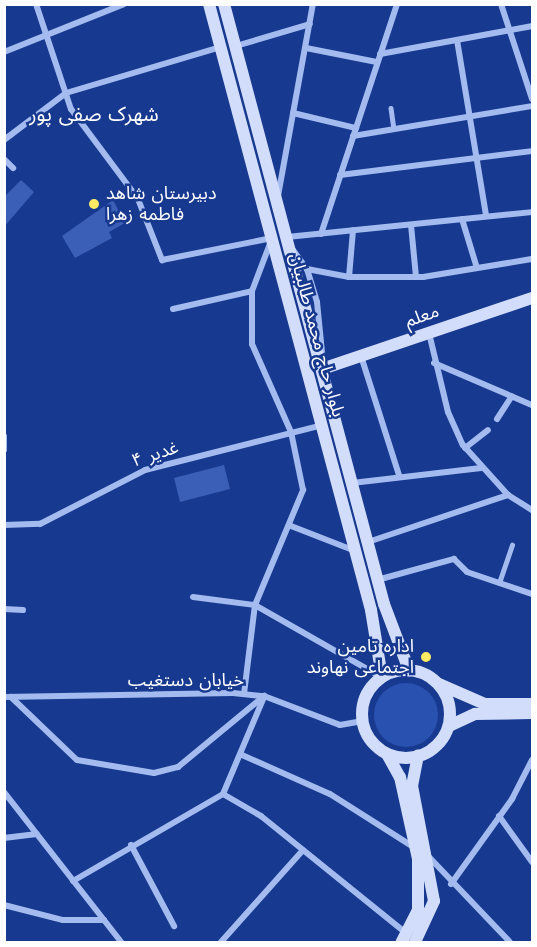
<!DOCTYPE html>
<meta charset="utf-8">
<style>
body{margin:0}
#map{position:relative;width:537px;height:947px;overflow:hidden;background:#173990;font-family:"Work Sans","Noto Sans Arabic",sans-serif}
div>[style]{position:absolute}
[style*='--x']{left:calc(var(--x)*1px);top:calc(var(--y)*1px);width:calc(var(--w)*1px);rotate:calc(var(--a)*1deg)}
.green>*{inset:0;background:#2951af}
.round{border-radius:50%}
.building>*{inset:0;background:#3b5fb7}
.lane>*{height:4.5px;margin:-2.25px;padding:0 2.25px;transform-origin:2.25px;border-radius:2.25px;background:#a4bbf0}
.street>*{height:6px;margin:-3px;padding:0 3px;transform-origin:3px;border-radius:3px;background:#a4bbf0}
.secondary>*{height:12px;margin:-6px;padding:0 6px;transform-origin:6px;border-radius:6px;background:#d2ddfb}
.secondary>.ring{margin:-6px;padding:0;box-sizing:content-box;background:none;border:12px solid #d2ddfb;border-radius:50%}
.dots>*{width:16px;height:16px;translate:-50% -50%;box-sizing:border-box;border:3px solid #173990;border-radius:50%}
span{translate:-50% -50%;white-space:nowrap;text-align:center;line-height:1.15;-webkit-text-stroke:5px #173990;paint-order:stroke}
.poi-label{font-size:18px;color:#fff}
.left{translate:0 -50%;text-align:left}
.right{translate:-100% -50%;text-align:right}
.street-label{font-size:18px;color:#fff}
.neighbourhood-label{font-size:20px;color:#fff}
.frame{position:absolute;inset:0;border:6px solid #fff;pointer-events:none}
</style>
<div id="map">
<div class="green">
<div class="round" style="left:374px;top:683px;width:64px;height:64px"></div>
</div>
<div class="building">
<div style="clip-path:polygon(21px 180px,34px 192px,4px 227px,4px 197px)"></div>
<div style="clip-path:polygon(113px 200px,125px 223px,109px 232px,112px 238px,75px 258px,62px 236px)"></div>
<div style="clip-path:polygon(224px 465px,230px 489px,180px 502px,174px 478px)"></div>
</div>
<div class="lane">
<div style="--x:391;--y:108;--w:21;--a:82"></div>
<div style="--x:499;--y:583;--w:40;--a:-71.1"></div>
</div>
<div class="street">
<div style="--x:36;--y:4;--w:111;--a:71.6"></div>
<div style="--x:71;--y:109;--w:112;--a:53.3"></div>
<div style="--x:138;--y:199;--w:66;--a:68.5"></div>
<div style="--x:162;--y:260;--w:112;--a:-11.3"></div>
<div style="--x:501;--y:4;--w:100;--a:71.9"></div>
<div style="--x:457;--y:40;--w:178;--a:80.6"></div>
<div style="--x:236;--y:46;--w:77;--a:-16.6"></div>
<div style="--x:306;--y:48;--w:72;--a:11.2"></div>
<div style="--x:4;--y:52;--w:129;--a:-21.8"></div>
<div style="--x:380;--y:54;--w:155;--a:-10.4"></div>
<div style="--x:293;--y:113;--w:65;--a:13.4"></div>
<div style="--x:353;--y:136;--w:181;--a:-9.5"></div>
<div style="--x:4;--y:140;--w:78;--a:-37.2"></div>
<div style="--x:66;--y:93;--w:161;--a:-16.6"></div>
<div style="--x:4;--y:159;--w:13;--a:45"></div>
<div style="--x:340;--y:175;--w:193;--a:-7.1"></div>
<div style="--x:278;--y:196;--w:195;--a:-79.7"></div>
<div style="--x:462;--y:219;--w:51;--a:73"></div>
<div style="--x:411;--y:225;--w:52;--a:84.5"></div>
<div style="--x:321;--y:234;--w:242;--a:-71.7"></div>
<div style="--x:287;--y:237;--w:246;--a:-5.8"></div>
<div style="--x:293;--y:250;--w:24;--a:54"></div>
<div style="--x:307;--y:269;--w:34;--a:73"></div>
<div style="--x:317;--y:302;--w:60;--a:84.3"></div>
<div style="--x:307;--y:269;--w:43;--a:10.8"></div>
<div style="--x:349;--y:277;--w:74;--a:0"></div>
<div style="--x:423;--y:277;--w:110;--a:-9.4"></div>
<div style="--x:349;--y:277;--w:47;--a:-85.1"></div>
<div style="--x:173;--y:309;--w:81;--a:-12.8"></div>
<div style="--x:429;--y:333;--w:81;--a:76.5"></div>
<div style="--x:448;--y:412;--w:36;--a:66"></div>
<div style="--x:463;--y:445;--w:67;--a:48"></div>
<div style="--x:508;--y:495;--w:28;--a:32"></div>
<div style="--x:361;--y:356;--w:125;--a:72.3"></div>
<div style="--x:434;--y:363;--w:107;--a:23.2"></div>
<div style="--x:497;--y:419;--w:27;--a:-57"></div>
<div style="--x:4;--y:436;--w:14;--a:90"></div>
<div style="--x:465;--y:448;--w:29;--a:-38"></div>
<div style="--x:352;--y:483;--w:130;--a:-6.6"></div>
<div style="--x:4;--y:525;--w:36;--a:-2"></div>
<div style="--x:40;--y:524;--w:118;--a:-27.2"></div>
<div style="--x:145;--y:470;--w:184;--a:-14.2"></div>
<div style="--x:291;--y:526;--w:69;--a:21.3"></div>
<div style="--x:368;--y:542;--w:148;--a:-18.6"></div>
<div style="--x:377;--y:580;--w:80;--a:-15.3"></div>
<div style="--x:454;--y:559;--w:18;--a:45"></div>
<div style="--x:467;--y:572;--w:69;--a:18.7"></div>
<div style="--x:193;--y:597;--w:63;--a:7.4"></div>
<div style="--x:255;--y:605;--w:145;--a:29.7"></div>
<div style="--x:4;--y:609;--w:19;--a:3"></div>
<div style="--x:244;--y:694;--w:90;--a:-83"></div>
<div style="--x:255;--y:605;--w:125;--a:-67.3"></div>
<div style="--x:303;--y:490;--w:59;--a:-101.7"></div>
<div style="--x:291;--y:432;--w:96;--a:-113.9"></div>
<div style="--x:252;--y:344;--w:53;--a:-90"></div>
<div style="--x:252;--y:291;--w:53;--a:-69.2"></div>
<div style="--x:4;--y:697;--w:229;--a:-1"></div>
<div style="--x:233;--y:693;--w:31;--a:6"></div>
<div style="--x:264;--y:696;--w:81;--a:20.9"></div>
<div style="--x:340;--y:725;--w:23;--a:-10"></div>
<div style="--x:11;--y:697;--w:91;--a:43.7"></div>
<div style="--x:77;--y:760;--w:78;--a:9.6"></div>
<div style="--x:154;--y:773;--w:25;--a:-14"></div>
<div style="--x:178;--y:767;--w:112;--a:-39.5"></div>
<div style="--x:242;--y:755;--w:96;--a:23.9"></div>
<div style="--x:330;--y:794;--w:101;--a:32.4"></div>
<div style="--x:4;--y:792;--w:190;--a:52"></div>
<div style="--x:223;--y:794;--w:44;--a:30.1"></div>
<div style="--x:261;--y:816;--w:186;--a:38.9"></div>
<div style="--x:499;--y:816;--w:57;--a:54.3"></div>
<div style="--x:4;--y:838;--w:33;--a:-7"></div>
<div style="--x:131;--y:845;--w:92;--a:62"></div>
<div style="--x:429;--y:857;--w:117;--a:46.4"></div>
<div style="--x:73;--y:881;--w:173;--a:-30.1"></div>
<div style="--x:223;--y:794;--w:105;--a:-67.1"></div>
<div style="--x:451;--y:884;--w:105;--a:-54.3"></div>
<div style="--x:512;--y:799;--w:44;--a:-62.9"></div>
<div style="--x:4;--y:905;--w:61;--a:14.3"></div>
<div style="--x:63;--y:920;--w:41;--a:0"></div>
<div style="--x:221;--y:942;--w:123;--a:-48.3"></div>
</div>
<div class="secondary">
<div style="--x:209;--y:4;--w:627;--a:75.03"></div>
<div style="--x:371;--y:610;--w:68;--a:80.7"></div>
<div style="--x:224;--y:4;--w:621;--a:75.07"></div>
<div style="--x:384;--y:604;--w:71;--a:69.3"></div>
<div style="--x:322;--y:369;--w:222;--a:-18.7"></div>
<div class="ring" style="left:362px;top:670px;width:76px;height:76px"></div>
<div style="--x:439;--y:684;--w:50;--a:23.5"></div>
<div style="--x:485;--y:704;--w:47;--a:0"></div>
<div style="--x:449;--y:726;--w:29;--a:-25"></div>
<div style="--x:475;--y:714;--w:57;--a:-1"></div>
<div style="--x:387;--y:754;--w:26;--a:61"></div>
<div style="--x:400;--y:777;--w:84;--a:77.6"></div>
<div style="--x:418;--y:859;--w:51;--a:90"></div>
<div style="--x:418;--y:910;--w:36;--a:117"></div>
<div style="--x:415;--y:942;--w:45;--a:-65.1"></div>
<div style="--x:434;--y:901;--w:117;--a:-100.8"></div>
<div style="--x:412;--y:786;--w:31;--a:-79"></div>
</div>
<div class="dots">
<div style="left:94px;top:204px;background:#ffeb63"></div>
<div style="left:426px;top:657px;background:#ffeb63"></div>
</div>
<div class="poi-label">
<span class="left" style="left:106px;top:204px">دبیرستان شاهد<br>فاطمه زهرا</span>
<span class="right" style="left:414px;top:657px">اداره تامین<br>اجتماعی نهاوند</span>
</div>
<div class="street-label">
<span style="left:422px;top:316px;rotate:-19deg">معلم</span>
<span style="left:317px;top:335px;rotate:75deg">بلوار حاج محمد طالبیان</span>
<span style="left:155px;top:454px;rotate:-18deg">غدیر ۴</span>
<span style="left:186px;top:680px">خیابان دستغیب</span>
</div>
<div class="neighbourhood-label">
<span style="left:94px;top:114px">شهرک صفی پور</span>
</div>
<div class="frame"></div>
</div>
